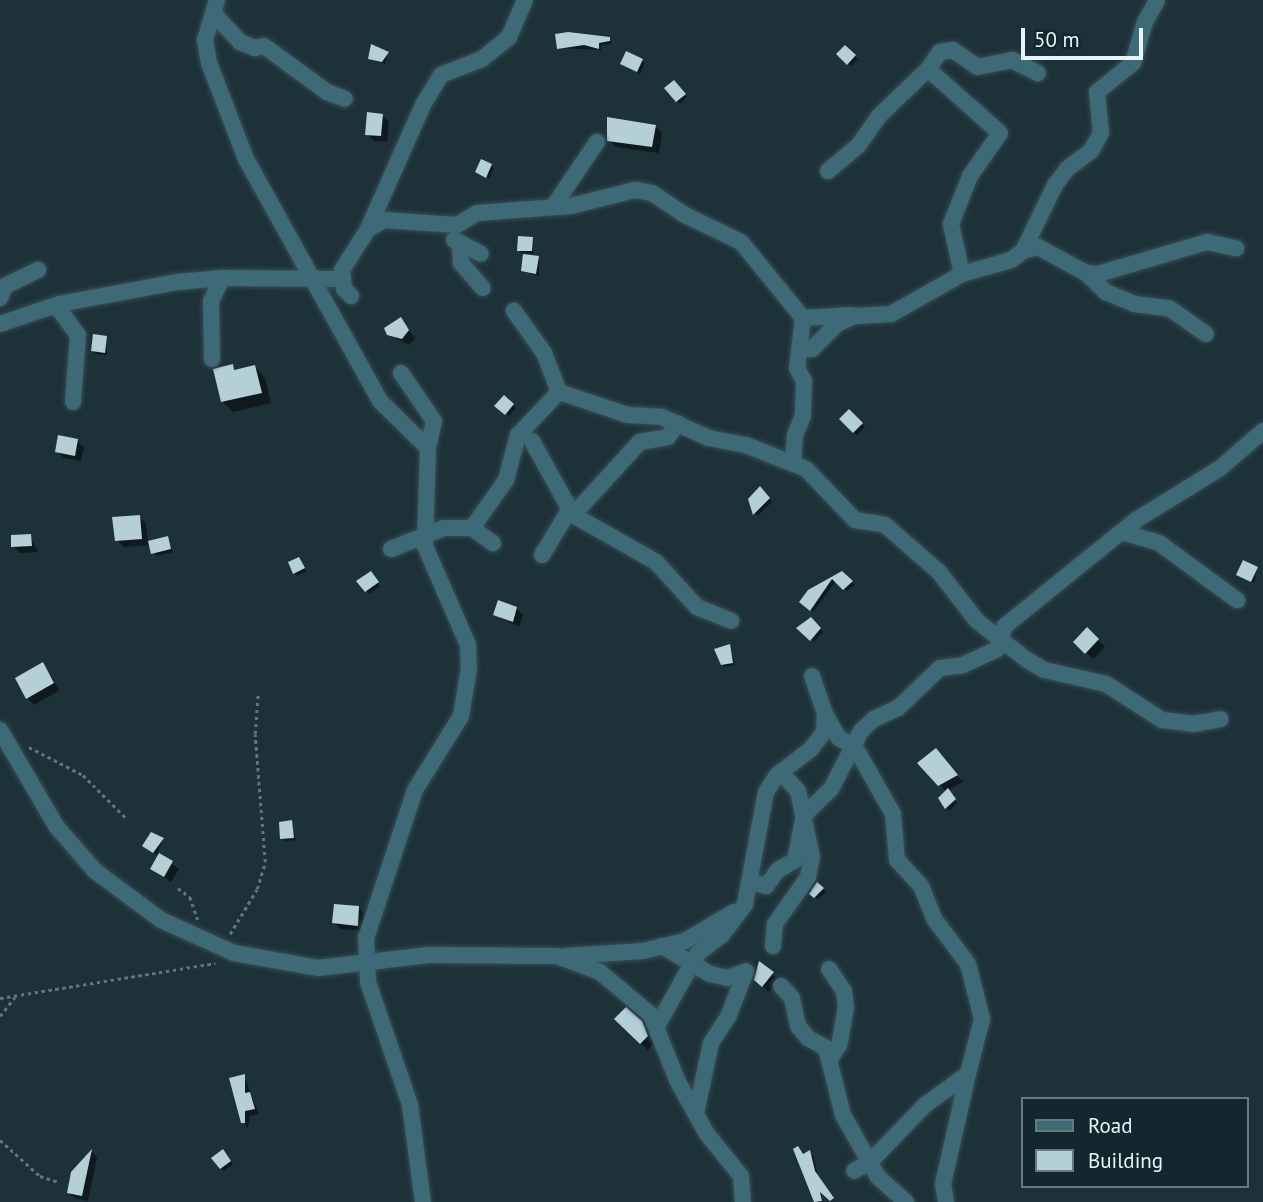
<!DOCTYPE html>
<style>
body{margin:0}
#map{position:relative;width:1263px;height:1202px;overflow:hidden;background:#1c3238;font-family:"PT Sans",sans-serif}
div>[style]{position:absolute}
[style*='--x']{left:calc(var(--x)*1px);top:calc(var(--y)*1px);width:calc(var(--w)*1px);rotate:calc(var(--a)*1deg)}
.shadow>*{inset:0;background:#0007}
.building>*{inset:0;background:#b5cfd7}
.path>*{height:2.5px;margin-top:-1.25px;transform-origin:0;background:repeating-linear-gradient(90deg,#63767b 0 3.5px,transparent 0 7px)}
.roads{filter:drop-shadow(0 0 2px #394d53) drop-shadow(0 0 2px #394d53)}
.minor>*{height:16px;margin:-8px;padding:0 8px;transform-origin:8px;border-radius:8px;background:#3e6a77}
span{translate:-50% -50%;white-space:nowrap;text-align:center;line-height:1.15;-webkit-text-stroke:7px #12282e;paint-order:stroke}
.legend{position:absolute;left:1021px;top:1097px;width:228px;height:91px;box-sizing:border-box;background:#12282e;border:2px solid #687a7f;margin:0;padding:9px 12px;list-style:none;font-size:21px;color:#e8f5f9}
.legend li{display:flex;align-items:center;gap:14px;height:35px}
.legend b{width:35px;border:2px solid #687a7f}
.scale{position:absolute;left:1021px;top:28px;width:122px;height:32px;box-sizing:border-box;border:4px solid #e8f5f9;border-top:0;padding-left:9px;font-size:21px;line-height:24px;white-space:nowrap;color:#e8f5f9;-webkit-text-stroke:5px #12282e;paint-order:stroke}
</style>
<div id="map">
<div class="shadow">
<div style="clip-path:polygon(609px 38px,612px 44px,601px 45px,601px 50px,559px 48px)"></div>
<div style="clip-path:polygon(845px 47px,858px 59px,851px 66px,838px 54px)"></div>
<div style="clip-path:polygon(388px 53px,385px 64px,370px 58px)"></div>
<div style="clip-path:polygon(627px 53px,645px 63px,640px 74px,622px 63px)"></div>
<div style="clip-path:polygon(674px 82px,687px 97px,680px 104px,667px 88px)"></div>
<div style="clip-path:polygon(382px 115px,389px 122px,387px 142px,374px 141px,367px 134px)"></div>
<div style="clip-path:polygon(655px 126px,662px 133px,659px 153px,616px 147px,609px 140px)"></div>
<div style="clip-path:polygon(482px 161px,494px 168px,489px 179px,477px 172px)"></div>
<div style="clip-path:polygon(532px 239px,534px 254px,522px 253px,519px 250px)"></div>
<div style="clip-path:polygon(539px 258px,539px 276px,522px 271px)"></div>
<div style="clip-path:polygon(400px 320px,415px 338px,409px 345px,389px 334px)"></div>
<div style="clip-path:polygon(106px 338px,107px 355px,96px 354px,93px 351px)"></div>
<div style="clip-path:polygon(255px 367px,265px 378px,271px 403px,233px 412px,222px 401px,215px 371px)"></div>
<div style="clip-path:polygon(504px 397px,516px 408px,509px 416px,497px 405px)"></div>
<div style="clip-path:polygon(849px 412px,865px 427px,857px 435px,841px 419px)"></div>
<div style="clip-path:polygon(77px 441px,84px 447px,81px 461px,64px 458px,57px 451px)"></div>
<div style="clip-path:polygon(760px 489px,772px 502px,757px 516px,750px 499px)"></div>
<div style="clip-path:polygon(139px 517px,146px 523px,148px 543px,167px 538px,173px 552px,156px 556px,151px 545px,124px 547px,117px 540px)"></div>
<div style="clip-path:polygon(30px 536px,38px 552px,20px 553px,13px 546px)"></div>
<div style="clip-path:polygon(301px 562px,306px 571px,297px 576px,294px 573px)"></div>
<div style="clip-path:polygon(1257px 569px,1254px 583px,1241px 577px)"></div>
<div style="clip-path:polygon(842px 573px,855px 585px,847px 591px,836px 581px,813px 612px,804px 605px,809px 592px)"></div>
<div style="clip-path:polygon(373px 576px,380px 586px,369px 594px,359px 581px)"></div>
<div style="clip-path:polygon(516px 608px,523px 615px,519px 627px,495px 615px)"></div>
<div style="clip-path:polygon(810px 620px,823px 632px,814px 642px,799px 628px)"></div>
<div style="clip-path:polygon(1087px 630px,1105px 647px,1093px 659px,1075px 642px)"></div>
<div style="clip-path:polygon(729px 646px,735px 665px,725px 667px,722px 664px)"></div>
<div style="clip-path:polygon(43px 664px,60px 690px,34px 705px,27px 698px)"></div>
<div style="clip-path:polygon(942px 757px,963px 782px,948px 790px,957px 803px,949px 811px,940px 798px,946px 791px,920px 763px)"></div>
<div style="clip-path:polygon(291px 822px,296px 840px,285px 841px,282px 838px)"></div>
<div style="clip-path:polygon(163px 839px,157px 854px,179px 869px,171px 882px,152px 869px,159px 856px,147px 849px)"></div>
<div style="clip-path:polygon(818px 884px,826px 892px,818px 899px,811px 894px)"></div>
<div style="clip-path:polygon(359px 908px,365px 914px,364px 931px,340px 929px,334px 922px)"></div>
<div style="clip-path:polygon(772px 974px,779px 980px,769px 992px,756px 980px)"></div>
<div style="clip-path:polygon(617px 1019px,641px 1023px,654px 1044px,648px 1050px)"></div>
<div style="clip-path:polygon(244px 1076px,259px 1114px,250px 1116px,248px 1128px,243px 1122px)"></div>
<div style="clip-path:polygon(795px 1149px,804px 1156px,813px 1155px,818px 1176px,835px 1202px,821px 1191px,823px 1202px,816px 1202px)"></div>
<div style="clip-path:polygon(92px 1152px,97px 1157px,88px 1201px,75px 1198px,69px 1193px,73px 1173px)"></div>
<div style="clip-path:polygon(226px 1154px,233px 1164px,224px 1171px,221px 1168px)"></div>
</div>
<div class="building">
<div style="clip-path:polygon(568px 32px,610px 37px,610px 41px,599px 43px,599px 49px,584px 45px,557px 49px,555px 34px)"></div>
<div style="clip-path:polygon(371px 44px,389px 52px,382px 62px,368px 59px)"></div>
<div style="clip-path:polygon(845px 45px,856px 55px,847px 65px,836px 54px)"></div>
<div style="clip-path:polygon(626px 51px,643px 59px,637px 72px,620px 64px)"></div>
<div style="clip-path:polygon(674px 80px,686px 94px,676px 102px,664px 88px)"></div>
<div style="clip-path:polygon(367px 112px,383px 114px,381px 136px,365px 135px)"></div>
<div style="clip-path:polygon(607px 117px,656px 125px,652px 147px,607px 141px)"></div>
<div style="clip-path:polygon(481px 159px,492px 164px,486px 178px,475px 172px)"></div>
<div style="clip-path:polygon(518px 236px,533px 237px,532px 251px,517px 251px)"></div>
<div style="clip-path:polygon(523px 254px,539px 256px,536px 274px,521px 271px)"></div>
<div style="clip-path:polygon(401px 317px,409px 330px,402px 339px,387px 335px,384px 328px)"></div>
<div style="clip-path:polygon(93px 334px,107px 336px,105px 353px,91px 351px)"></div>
<div style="clip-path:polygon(233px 364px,234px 370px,255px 365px,262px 393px,221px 402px,213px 369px)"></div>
<div style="clip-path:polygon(504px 395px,514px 404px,505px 415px,494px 406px)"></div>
<div style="clip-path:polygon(849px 409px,863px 423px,853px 433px,839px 419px)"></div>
<div style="clip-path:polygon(58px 435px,78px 439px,75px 456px,55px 452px)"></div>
<div style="clip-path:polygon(760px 486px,770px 498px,753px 515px,748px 499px)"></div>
<div style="clip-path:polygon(140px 515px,142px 539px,115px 541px,112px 517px)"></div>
<div style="clip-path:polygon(31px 534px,32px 546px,11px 547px,11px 535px)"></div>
<div style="clip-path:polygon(168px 536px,171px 549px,151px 554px,148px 541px)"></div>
<div style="clip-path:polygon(299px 557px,305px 568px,293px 574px,288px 562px)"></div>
<div style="clip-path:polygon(1243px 560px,1258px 567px,1251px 582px,1236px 575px)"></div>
<div style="clip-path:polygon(371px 571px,379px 582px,365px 592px,356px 581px)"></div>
<div style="clip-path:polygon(842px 571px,853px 581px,843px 590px,832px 579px,810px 611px,799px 602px,808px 590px)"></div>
<div style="clip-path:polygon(498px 600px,517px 607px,513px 622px,493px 615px)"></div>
<div style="clip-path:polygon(811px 617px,821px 628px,810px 641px,796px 628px)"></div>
<div style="clip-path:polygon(1087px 627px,1099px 639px,1085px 654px,1073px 642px)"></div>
<div style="clip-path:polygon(730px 644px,733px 663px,721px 665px,714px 649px)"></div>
<div style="clip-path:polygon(43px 662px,54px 683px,26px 699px,15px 678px)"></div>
<div style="clip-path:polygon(936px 748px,958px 775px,938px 786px,917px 763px)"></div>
<div style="clip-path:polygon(948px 788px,956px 799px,945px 809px,938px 798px)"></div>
<div style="clip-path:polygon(292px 820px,294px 838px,280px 839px,279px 822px)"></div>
<div style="clip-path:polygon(151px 832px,164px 838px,153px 853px,142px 846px)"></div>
<div style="clip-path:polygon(159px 853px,173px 861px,164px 877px,150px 869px)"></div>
<div style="clip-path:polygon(817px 882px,824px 888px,814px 898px,809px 894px)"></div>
<div style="clip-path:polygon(334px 904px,359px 906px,358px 926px,332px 923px)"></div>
<div style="clip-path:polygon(759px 961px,774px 972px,762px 987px,754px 980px)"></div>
<div style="clip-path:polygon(626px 1007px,642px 1021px,648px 1036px,640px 1044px,614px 1019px)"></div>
<div style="clip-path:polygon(245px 1074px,245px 1093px,250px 1092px,255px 1109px,245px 1111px,245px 1123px,241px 1123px,229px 1078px)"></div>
<div style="clip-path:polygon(798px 1146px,803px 1154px,810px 1150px,815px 1171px,834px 1198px,830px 1201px,820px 1192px,822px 1201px,814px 1202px,793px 1149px)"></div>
<div style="clip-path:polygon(92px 1149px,82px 1196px,67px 1193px,71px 1172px)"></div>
<div style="clip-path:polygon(223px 1149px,231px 1161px,220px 1169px,211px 1158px)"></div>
</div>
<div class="path">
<div style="--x:29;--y:747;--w:61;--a:27.4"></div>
<div style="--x:83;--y:775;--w:62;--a:45"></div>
<div style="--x:178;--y:888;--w:15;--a:37"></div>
<div style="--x:190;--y:897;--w:24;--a:71"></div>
<div style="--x:230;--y:934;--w:52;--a:-59"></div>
<div style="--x:257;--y:889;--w:28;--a:-73"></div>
<div style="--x:265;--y:862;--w:128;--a:-94.5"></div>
<div style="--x:255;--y:734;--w:41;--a:-85.8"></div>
<div style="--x:0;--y:998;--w:218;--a:-9.2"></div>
<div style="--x:0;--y:1016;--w:24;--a:-52"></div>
<div style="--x:0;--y:1140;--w:54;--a:42"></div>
<div style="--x:40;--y:1176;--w:19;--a:18"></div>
</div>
<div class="roads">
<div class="minor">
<div style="--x:217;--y:0;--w:42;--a:106.7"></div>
<div style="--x:205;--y:40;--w:23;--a:80"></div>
<div style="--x:209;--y:63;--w:103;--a:68.9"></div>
<div style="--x:246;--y:159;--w:277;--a:61"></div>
<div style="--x:380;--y:401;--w:67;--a:44.4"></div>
<div style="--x:428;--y:448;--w:98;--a:91.8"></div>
<div style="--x:425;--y:546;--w:108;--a:66.5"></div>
<div style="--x:468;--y:645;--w:23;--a:88"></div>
<div style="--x:469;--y:668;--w:49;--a:99.5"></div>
<div style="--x:461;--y:716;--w:87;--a:121.9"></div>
<div style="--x:415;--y:790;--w:156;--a:108.3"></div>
<div style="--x:366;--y:938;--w:44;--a:87.4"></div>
<div style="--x:368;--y:982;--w:130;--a:71.1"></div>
<div style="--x:410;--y:1105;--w:98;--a:82.4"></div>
<div style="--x:214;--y:14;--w:38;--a:47"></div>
<div style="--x:240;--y:42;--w:16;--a:22"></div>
<div style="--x:255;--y:48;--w:9;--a:-13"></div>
<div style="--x:264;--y:46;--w:78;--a:36.1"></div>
<div style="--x:327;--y:92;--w:19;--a:21"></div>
<div style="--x:828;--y:171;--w:39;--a:-40"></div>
<div style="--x:858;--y:146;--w:35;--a:-55"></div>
<div style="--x:878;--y:117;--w:69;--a:-43.8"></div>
<div style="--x:555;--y:204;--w:75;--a:-55.9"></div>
<div style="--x:368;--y:229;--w:136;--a:-66.1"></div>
<div style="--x:423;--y:105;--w:35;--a:-59"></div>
<div style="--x:441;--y:75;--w:44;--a:-21.3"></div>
<div style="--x:482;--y:59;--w:35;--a:-39"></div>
<div style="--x:509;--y:37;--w:40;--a:-66.6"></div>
<div style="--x:454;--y:240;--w:30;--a:27"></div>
<div style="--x:460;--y:245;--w:18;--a:87"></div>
<div style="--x:461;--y:263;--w:33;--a:49"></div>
<div style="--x:1023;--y:251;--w:16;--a:-15"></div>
<div style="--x:1038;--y:247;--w:55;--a:28.4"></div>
<div style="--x:1086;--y:273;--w:12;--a:5"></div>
<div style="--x:1098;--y:274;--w:114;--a:-16.4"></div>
<div style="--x:1207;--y:242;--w:30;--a:12"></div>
<div style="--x:1086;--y:273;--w:28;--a:44"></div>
<div style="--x:1106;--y:292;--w:30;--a:23"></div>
<div style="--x:1134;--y:304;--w:35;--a:7"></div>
<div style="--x:1169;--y:308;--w:45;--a:35.1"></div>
<div style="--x:962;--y:274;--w:51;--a:-102.4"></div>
<div style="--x:951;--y:224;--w:52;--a:-68.4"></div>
<div style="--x:970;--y:176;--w:52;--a:-55.1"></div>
<div style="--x:1000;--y:133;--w:96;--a:-138.4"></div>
<div style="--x:928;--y:69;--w:21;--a:-55"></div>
<div style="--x:940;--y:52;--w:13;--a:-9"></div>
<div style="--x:953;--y:50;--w:29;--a:35"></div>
<div style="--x:977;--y:67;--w:36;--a:-11"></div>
<div style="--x:1012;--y:60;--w:29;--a:27"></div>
<div style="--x:351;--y:296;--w:10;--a:-135"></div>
<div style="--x:344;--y:289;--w:19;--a:-96"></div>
<div style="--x:342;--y:270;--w:49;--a:-57.6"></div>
<div style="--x:368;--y:229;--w:18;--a:-29"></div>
<div style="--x:384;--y:220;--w:73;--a:3.9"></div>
<div style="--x:457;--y:225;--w:23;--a:-31"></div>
<div style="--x:477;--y:213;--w:94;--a:-4.3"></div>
<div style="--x:571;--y:206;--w:66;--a:-14"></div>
<div style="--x:635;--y:190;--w:17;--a:10"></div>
<div style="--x:652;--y:193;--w:37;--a:34"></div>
<div style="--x:683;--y:214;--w:64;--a:25.8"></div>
<div style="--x:741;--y:242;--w:98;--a:50.8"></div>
<div style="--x:803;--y:318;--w:50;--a:96.8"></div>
<div style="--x:797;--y:368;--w:15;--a:62"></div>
<div style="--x:804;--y:381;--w:35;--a:92"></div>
<div style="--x:803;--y:416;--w:21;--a:113"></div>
<div style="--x:795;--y:435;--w:28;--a:94"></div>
<div style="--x:0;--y:298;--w:13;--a:-67"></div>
<div style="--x:5;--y:286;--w:37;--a:-26"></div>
<div style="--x:56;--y:305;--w:37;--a:54"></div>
<div style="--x:78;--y:335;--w:67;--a:94.3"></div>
<div style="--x:803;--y:318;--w:49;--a:-3.5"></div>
<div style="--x:0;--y:324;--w:62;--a:-18.7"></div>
<div style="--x:59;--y:304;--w:121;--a:-10.5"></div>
<div style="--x:178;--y:282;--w:44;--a:-5.2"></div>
<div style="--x:222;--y:278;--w:121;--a:0.5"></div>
<div style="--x:800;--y:349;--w:12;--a:0"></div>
<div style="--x:812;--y:349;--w:35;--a:-45"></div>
<div style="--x:837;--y:324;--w:19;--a:-25"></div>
<div style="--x:854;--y:316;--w:37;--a:-3"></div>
<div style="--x:891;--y:314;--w:81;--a:-29.4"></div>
<div style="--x:962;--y:274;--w:51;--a:-15.9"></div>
<div style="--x:1011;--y:260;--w:15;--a:-37"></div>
<div style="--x:1023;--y:251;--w:73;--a:-64.1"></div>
<div style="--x:1055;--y:185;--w:20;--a:-53"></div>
<div style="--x:1067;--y:169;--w:30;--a:-37"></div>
<div style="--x:1091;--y:151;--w:21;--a:-61"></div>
<div style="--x:1101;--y:133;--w:41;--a:-95.6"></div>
<div style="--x:1097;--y:92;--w:46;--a:-38.9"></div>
<div style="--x:1133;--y:63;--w:43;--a:-73.7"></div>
<div style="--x:1145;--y:22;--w:25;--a:-61"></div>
<div style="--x:212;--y:359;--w:58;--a:-91"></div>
<div style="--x:211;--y:301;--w:25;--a:-64"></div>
<div style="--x:401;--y:373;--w:58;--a:55.5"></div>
<div style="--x:434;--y:421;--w:28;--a:103"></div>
<div style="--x:559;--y:392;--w:73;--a:18.4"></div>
<div style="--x:628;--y:415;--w:34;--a:3"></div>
<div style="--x:662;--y:417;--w:51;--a:24.1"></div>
<div style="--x:709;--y:438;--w:38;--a:11"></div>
<div style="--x:746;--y:445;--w:65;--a:21.8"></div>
<div style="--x:806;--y:469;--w:71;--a:46.1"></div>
<div style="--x:855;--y:520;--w:30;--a:9"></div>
<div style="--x:885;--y:525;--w:72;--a:41"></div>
<div style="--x:939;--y:572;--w:62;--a:52.2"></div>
<div style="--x:977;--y:621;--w:63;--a:38"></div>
<div style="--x:1027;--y:660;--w:20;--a:30"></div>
<div style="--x:1044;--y:670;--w:64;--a:12.7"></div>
<div style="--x:1106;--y:684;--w:67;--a:32.7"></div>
<div style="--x:1162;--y:720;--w:31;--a:7"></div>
<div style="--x:1193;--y:724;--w:28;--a:-10"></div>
<div style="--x:532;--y:441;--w:85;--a:61"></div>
<div style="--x:573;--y:515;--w:95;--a:29.5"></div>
<div style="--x:656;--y:562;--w:61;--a:47.7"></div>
<div style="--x:697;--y:607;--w:37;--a:22"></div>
<div style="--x:573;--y:515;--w:99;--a:-47.5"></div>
<div style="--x:640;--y:442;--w:28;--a:-10"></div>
<div style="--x:668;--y:437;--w:17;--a:-54"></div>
<div style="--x:472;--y:528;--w:26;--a:36"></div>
<div style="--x:1125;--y:533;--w:35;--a:16"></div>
<div style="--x:1159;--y:543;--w:97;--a:36.2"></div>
<div style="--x:391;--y:549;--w:57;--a:-21.6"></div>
<div style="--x:444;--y:528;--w:28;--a:0"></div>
<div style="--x:472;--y:528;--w:59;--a:-54.7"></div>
<div style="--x:506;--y:480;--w:47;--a:-75.1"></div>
<div style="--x:518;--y:435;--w:59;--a:-46.4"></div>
<div style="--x:559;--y:392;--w:42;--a:-111"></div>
<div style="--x:544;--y:353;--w:52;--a:-125.5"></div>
<div style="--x:542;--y:555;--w:54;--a:-58.7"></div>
<div style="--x:825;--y:714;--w:28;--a:60"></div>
<div style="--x:839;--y:738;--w:18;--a:29"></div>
<div style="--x:855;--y:747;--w:77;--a:60.4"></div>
<div style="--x:893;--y:814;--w:46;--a:85"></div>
<div style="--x:897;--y:860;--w:35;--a:47"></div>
<div style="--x:921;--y:886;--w:37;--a:68"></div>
<div style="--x:935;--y:920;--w:55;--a:53.1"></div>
<div style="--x:968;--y:964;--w:57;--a:75.7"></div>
<div style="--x:982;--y:1019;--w:57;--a:104.3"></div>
<div style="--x:968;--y:1074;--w:53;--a:144.2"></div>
<div style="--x:925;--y:1105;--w:79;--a:134"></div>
<div style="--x:870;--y:1162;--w:18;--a:151"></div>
<div style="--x:0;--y:730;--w:111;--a:59.7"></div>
<div style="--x:56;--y:826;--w:60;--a:49.1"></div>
<div style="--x:95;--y:871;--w:82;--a:36.6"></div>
<div style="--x:161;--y:920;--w:80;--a:24.3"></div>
<div style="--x:234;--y:953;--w:85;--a:10.1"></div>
<div style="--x:318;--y:968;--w:111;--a:-6.7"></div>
<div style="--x:428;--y:955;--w:129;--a:0.4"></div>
<div style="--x:557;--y:956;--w:46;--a:20.4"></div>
<div style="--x:600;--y:972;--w:67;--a:40.1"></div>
<div style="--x:651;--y:1015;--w:72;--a:68.1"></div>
<div style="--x:678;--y:1082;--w:60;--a:60.9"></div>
<div style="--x:707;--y:1134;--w:54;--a:51"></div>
<div style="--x:741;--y:1176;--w:26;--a:86"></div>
<div style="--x:752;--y:882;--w:15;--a:16"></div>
<div style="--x:766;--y:886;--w:20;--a:-53"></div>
<div style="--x:778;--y:870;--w:20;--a:-30"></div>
<div style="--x:795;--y:860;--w:46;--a:-78.7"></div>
<div style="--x:804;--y:815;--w:37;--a:-44"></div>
<div style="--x:831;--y:789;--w:65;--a:-62.7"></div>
<div style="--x:861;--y:731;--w:18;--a:-43"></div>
<div style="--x:874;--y:719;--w:26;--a:-25"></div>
<div style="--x:898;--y:708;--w:58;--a:-43.6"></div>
<div style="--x:940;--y:668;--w:23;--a:-7"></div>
<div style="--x:963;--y:665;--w:38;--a:-25"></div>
<div style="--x:997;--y:649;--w:24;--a:-71"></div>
<div style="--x:1005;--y:626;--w:169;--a:-39"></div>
<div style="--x:1136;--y:520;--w:97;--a:-31.6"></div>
<div style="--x:1219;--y:469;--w:58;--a:-40.8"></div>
<div style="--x:662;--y:946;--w:56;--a:30.3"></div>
<div style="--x:710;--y:974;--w:17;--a:13"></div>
<div style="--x:727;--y:978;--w:20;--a:-20"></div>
<div style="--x:773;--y:946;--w:22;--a:-85"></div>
<div style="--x:775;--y:924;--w:57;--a:-54.9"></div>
<div style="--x:808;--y:877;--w:20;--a:-79"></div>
<div style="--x:812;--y:857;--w:67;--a:-102"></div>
<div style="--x:798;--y:791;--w:26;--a:-133"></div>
<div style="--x:566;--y:956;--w:77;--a:-3.7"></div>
<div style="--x:643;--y:951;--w:43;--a:-13.4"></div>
<div style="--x:685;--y:941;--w:57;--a:-30.6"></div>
<div style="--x:829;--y:969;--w:27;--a:56"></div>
<div style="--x:844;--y:991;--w:16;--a:83"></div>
<div style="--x:846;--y:1007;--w:39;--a:100"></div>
<div style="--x:839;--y:1045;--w:17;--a:123"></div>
<div style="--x:781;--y:986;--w:16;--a:47"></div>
<div style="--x:792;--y:998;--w:29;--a:78"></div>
<div style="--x:798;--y:1026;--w:16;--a:50"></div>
<div style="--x:808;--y:1038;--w:21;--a:29"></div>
<div style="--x:826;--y:1048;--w:69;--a:75.8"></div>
<div style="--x:843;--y:1115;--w:71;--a:60.6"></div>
<div style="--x:878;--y:1177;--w:38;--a:42"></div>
<div style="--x:657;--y:1026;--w:84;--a:-60.7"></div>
<div style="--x:698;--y:953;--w:30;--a:-37"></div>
<div style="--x:722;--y:935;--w:39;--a:-53"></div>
<div style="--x:745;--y:904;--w:114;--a:-79.4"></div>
<div style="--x:766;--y:792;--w:20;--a:-57"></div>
<div style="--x:777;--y:775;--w:43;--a:-37.4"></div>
<div style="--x:811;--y:749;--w:21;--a:-53"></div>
<div style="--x:824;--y:732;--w:18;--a:-87"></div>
<div style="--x:825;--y:714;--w:40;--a:-108.9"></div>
<div style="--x:696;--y:1113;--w:72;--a:-77.9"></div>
<div style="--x:711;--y:1043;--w:31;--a:-57"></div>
<div style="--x:728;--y:1017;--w:49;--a:-68.6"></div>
<div style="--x:946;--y:1202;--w:18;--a:-99"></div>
<div style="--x:943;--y:1184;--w:113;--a:-77.2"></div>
</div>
</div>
<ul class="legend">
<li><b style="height:9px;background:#3e6a77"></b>Road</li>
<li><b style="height:19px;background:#b5cfd7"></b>Building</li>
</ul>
<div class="scale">50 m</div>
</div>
